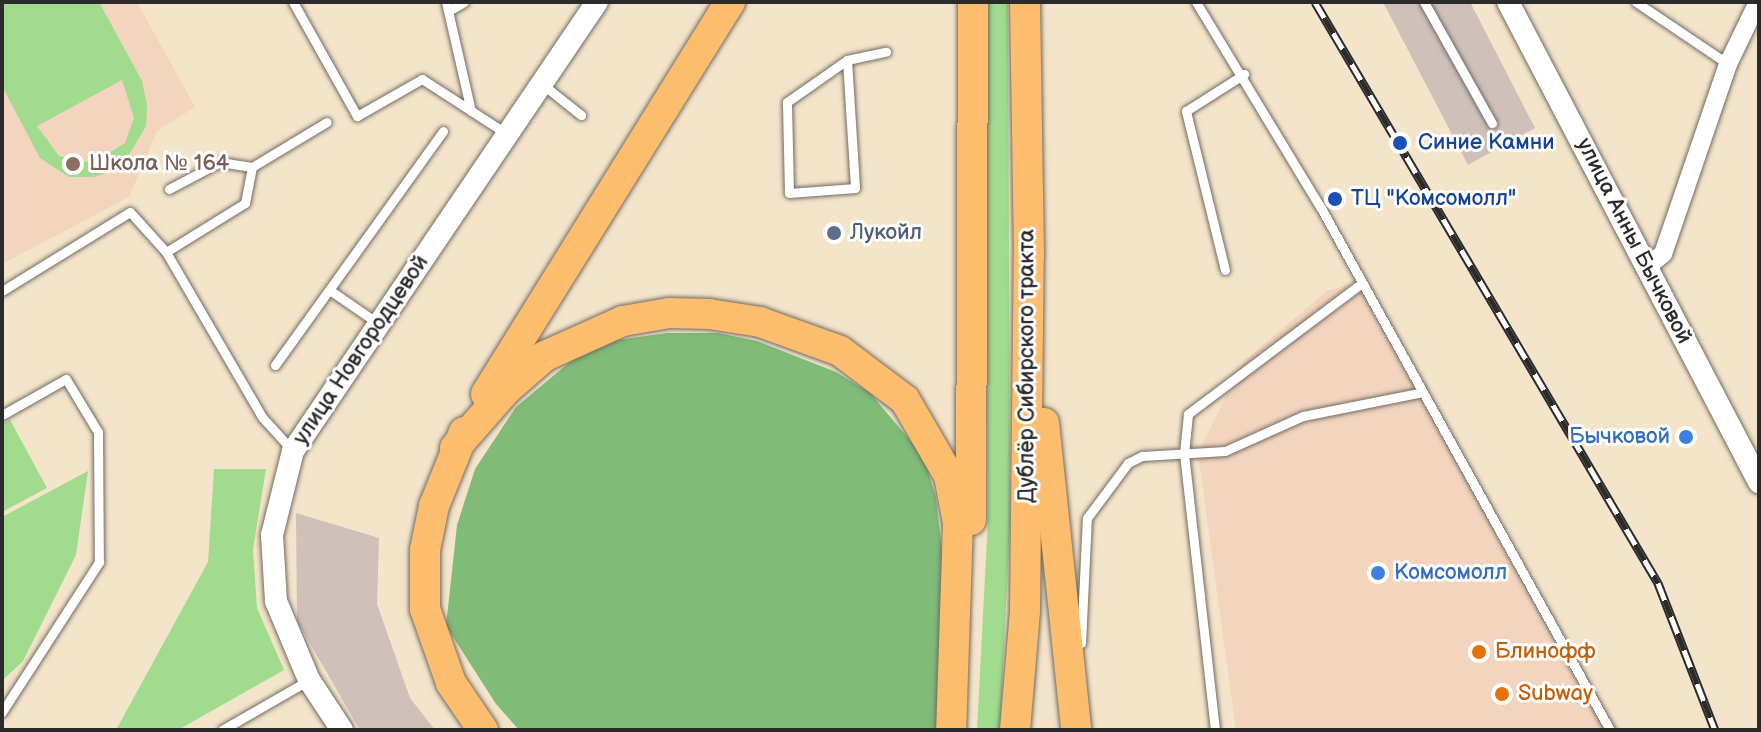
<!DOCTYPE html>
<meta charset="utf-8">
<style>
body{margin:0}
#map{position:relative;width:1761px;height:732px;overflow:hidden;background:#f4e4ca;font-family:"Balsamiq Sans",sans-serif}
div>[style]{position:absolute}
[style*='--x']{left:calc(var(--x)*1px);top:calc(var(--y)*1px);width:calc(var(--w)*1px);rotate:calc(var(--a)*1deg)}
.built>*{inset:0;background:#f3d4be}
.industrial>*{inset:0;background:#cfc0ba}
.green>*{inset:0;background:#a1db8d}
.forest>*{inset:0;background:#80bb78}
.roads{filter:drop-shadow(0 0 2px #716c63) drop-shadow(0 0 2px #716c63)}
.service>*{height:9px;margin:-4.5px;padding:0 4.5px;transform-origin:4.5px;border-radius:4.5px;background:#fff}
.minor>*{height:18px;margin:-9px;padding:0 9px;transform-origin:9px;border-radius:9px;background:#fff}
.tertiary>*{height:22px;margin:-11px;padding:0 11px;transform-origin:11px;border-radius:11px;background:#fff}
.primary>*{height:30px;margin:-15px;padding:0 15px;transform-origin:15px;border-radius:15px;background:#fcbd6e}
.rail>*{height:9px;margin-top:-4.5px;transform-origin:0;background:repeating-linear-gradient(90deg,#fff 0 18px,#2b2b2b 0 36px);box-sizing:border-box;border-block:2px solid #2b2b2b}
.dots>*{width:22px;height:22px;translate:-50% -50%;box-sizing:border-box;border:4px solid #fff;border-radius:50%}
span{translate:-50% -50%;white-space:nowrap;text-align:center;line-height:1.15;-webkit-text-stroke:6px #fff;paint-order:stroke}
.transit-label{font-size:22px;color:#164399}
.left{translate:0 -50%;text-align:left}
.education-label{font-size:22px;color:#785e54}
.service-label{font-size:22px;color:#4e5e75}
.street-label{font-size:22px;color:#2b2b2b}
.shop-label{font-size:22px;color:#366cbe}
.right{translate:-100% -50%;text-align:right}
.food-label{font-size:22px;color:#c56008}
.frame{position:absolute;inset:0;border:4px solid #2b2b2b;pointer-events:none}
</style>
<div id="map">
<div class="built">
<div style="clip-path:polygon(2px 2px,137px 2px,195px 107px,157px 131px,129px 197px,2px 264px)"></div>
<div style="clip-path:polygon(1362px 283px,1610px 730px,1236px 730px,1198px 453px,1243px 362px,1328px 290px)"></div>
</div>
<div class="industrial">
<div style="clip-path:polygon(1383px 2px,1470px 2px,1535px 128px,1468px 165px)"></div>
<div style="clip-path:polygon(296px 513px,379px 538px,377px 604px,410px 698px,435px 730px,360px 730px,297px 621px)"></div>
</div>
<div class="green">
<div style="clip-path:polygon(evenodd,2px 2px,99px 2px,142px 81px,147px 105px,146px 126px,122px 167px,94px 177px,69px 177px,40px 158px,2px 86px,2px 2px,122px 80px,134px 118px,125px 143px,93px 163px,59px 156px,37px 126px,122px 80px)"></div>
<div style="clip-path:polygon(985px 2px,1008px 2px,1010px 523px,1000px 730px,977px 730px,988px 519px)"></div>
<div style="clip-path:polygon(10px 420px,47px 488px,2px 512px,2px 424px)"></div>
<div style="clip-path:polygon(214px 469px,266px 469px,253px 549px,257px 608px,284px 670px,178px 730px,116px 730px,208px 562px)"></div>
<div style="clip-path:polygon(88px 471px,76px 555px,23px 661px,2px 681px,2px 517px)"></div>
</div>
<div class="forest">
<div style="clip-path:polygon(667px 333px,718px 333px,757px 341px,836px 372px,870px 393px,924px 457px,936px 498px,942px 552px,939px 730px,519px 730px,496px 704px,446px 626px,457px 525px,475px 469px,516px 407px,577px 356px,617px 340px)"></div>
</div>
<div class="roads">
<div class="service">
<div style="--x:293;--y:2;--w:131;--a:60.7"></div>
<div style="--x:357;--y:116;--w:75;--a:-29.6"></div>
<div style="--x:422;--y:79;--w:101;--a:32.9"></div>
<div style="--x:446;--y:2;--w:112;--a:77.1"></div>
<div style="--x:1196;--y:2;--w:241;--a:58.8"></div>
<div style="--x:1321;--y:208;--w:597;--a:61.03"></div>
<div style="--x:1424;--y:2;--w:139;--a:60.7"></div>
<div style="--x:1636;--y:2;--w:111;--a:34"></div>
<div style="--x:450;--y:10;--w:16;--a:-30"></div>
<div style="--x:847;--y:60;--w:128;--a:86.4"></div>
<div style="--x:855;--y:188;--w:66;--a:175.7"></div>
<div style="--x:789;--y:193;--w:91;--a:-91.3"></div>
<div style="--x:787;--y:102;--w:73;--a:-35"></div>
<div style="--x:847;--y:60;--w:40;--a:-12"></div>
<div style="--x:542;--y:84;--w:50;--a:38.5"></div>
<div style="--x:169;--y:189;--w:58;--a:-27.9"></div>
<div style="--x:220;--y:162;--w:32;--a:9"></div>
<div style="--x:166;--y:252;--w:93;--a:-31.8"></div>
<div style="--x:245;--y:203;--w:37;--a:-79"></div>
<div style="--x:252;--y:167;--w:87;--a:-31"></div>
<div style="--x:1225;--y:270;--w:164;--a:-103.8"></div>
<div style="--x:1186;--y:111;--w:69;--a:-32.5"></div>
<div style="--x:2;--y:291;--w:150;--a:-31.7"></div>
<div style="--x:130;--y:212;--w:54;--a:48"></div>
<div style="--x:166;--y:252;--w:191;--a:59.8"></div>
<div style="--x:262;--y:417;--w:46;--a:47.6"></div>
<div style="--x:331;--y:291;--w:58;--a:34.5"></div>
<div style="--x:275;--y:365;--w:288;--a:-54.3"></div>
<div style="--x:2;--y:415;--w:73;--a:-29.4"></div>
<div style="--x:66;--y:379;--w:62;--a:58.9"></div>
<div style="--x:98;--y:432;--w:130;--a:89.6"></div>
<div style="--x:99;--y:562;--w:179;--a:122.9"></div>
<div style="--x:1081;--y:643;--w:125;--a:-87.3"></div>
<div style="--x:1087;--y:518;--w:69;--a:-53.3"></div>
<div style="--x:1128;--y:463;--w:16;--a:-27"></div>
<div style="--x:1142;--y:456;--w:83;--a:-3.4"></div>
<div style="--x:1225;--y:451;--w:85;--a:-24.2"></div>
<div style="--x:1303;--y:416;--w:122;--a:-11.3"></div>
<div style="--x:222;--y:730;--w:100;--a:-29.9"></div>
<div style="--x:1215;--y:730;--w:278;--a:-96.4"></div>
<div style="--x:1184;--y:454;--w:40;--a:-84.3"></div>
<div style="--x:1188;--y:414;--w:218;--a:-37"></div>
</div>
<div class="minor">
<div style="--x:1648;--y:266;--w:19;--a:-39"></div>
<div style="--x:1663;--y:254;--w:201;--a:-71.1"></div>
<div style="--x:1728;--y:64;--w:69;--a:-64.2"></div>
</div>
<div class="tertiary">
<div style="--x:1508;--y:2;--w:542;--a:62.39"></div>
<div style="--x:342;--y:730;--w:60;--a:-123.4"></div>
<div style="--x:309;--y:680;--w:86;--a:-112.7"></div>
<div style="--x:276;--y:601;--w:66;--a:-93.5"></div>
<div style="--x:272;--y:535;--w:87;--a:-76"></div>
<div style="--x:293;--y:451;--w:542;--a:-55.9"></div>
</div>
<div class="primary">
<div style="--x:486;--y:394;--w:462;--a:-58.1"></div>
<div style="--x:1044;--y:423;--w:309;--a:84"></div>
<div style="--x:464;--y:432;--w:80;--a:112.1"></div>
<div style="--x:434;--y:506;--w:45;--a:101.6"></div>
<div style="--x:425;--y:550;--w:59;--a:90"></div>
<div style="--x:425;--y:609;--w:78;--a:70.6"></div>
<div style="--x:451;--y:683;--w:57;--a:55.8"></div>
<div style="--x:455;--y:448;--w:77;--a:-48.7"></div>
<div style="--x:506;--y:390;--w:52;--a:-41.1"></div>
<div style="--x:545;--y:356;--w:85;--a:-24.2"></div>
<div style="--x:623;--y:321;--w:47;--a:-9.9"></div>
<div style="--x:669;--y:313;--w:40;--a:1.4"></div>
<div style="--x:709;--y:314;--w:52;--a:8.9"></div>
<div style="--x:760;--y:322;--w:85;--a:19.9"></div>
<div style="--x:840;--y:351;--w:81;--a:37"></div>
<div style="--x:905;--y:400;--w:88;--a:59.9"></div>
<div style="--x:949;--y:476;--w:48;--a:79.2"></div>
<div style="--x:958;--y:523;--w:207;--a:91.9"></div>
<div style="--x:971;--y:520;--w:518;--a:-89.78"></div>
<div style="--x:1015;--y:730;--w:119;--a:-85.2"></div>
<div style="--x:1025;--y:611;--w:354;--a:-89.4"></div>
<div style="--x:1029;--y:257;--w:255;--a:-90.9"></div>
</div>
</div>
<div class="rail">
<div style="--x:1315;--y:2;--w:675;--a:59.44"></div>
<div style="--x:1658;--y:583;--w:158;--a:68.8"></div>
</div>
<div class="dots">
<div style="left:1400px;top:143px;background:#1a4fb4"></div>
<div style="left:73px;top:164px;background:#8d6e63"></div>
<div style="left:1335px;top:199px;background:#1a4fb4"></div>
<div style="left:834px;top:233px;background:#5c6f8a"></div>
<div style="left:1686px;top:437px;background:#3f7fe0"></div>
<div style="left:1378px;top:573px;background:#3f7fe0"></div>
<div style="left:1479px;top:652px;background:#e8710a"></div>
<div style="left:1502px;top:694px;background:#e8710a"></div>
</div>
<div class="transit-label">
<span class="left" style="left:1418px;top:143px">Синие Камни</span>
<span class="left" style="left:1351px;top:199px">ТЦ "Комсомолл"</span>
</div>
<div class="education-label">
<span class="left" style="left:89px;top:164px">Школа № 164</span>
</div>
<div class="service-label">
<span class="left" style="left:850px;top:233px">Лукойл</span>
</div>
<div class="street-label">
<span style="left:1634px;top:241px;rotate:63deg">улица Анны Бычковой</span>
<span style="left:361px;top:350px;rotate:-56deg">улица Новгородцевой</span>
<span style="left:1027px;top:366px;rotate:-90deg">Дублёр Сибирского тракта</span>
</div>
<div class="shop-label">
<span class="right" style="left:1670px;top:437px">Бычковой</span>
<span class="left" style="left:1394px;top:573px">Комсомолл</span>
</div>
<div class="food-label">
<span class="left" style="left:1495px;top:652px">Блинофф</span>
<span class="left" style="left:1518px;top:694px">Subway</span>
</div>
<div class="frame"></div>
</div>
